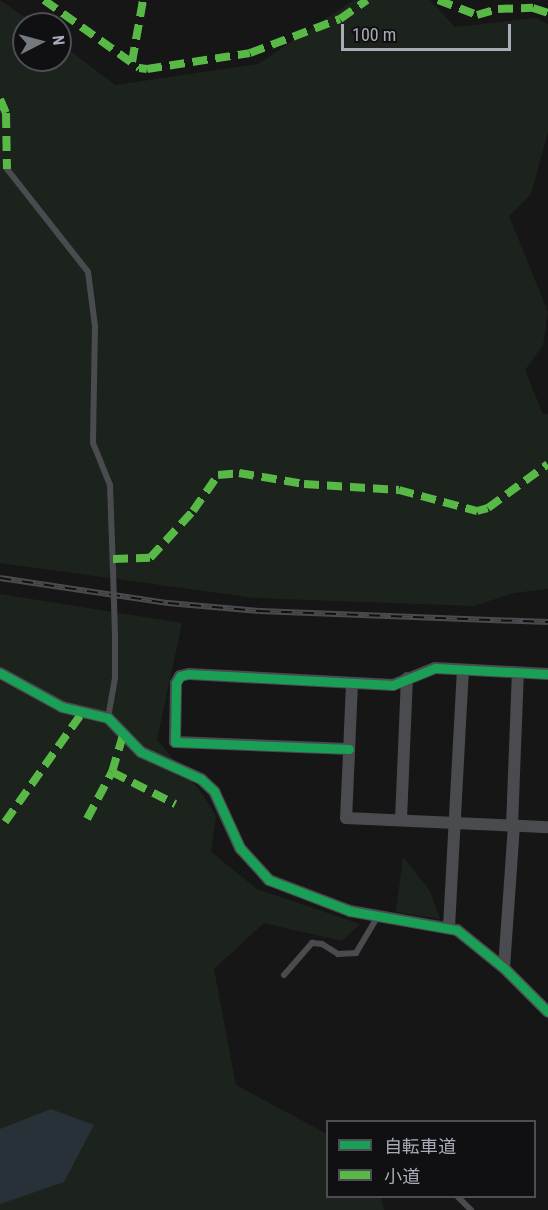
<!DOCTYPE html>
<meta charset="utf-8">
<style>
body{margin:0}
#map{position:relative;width:548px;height:1210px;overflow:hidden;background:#161616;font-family:"Roboto Condensed","Noto Sans JP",sans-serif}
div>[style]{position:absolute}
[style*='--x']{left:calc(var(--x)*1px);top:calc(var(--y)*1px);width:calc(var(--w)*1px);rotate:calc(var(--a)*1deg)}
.green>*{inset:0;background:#1c231d}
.water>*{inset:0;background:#293138}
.service>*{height:6px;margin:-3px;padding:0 3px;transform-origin:3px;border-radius:3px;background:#4a4b4f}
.minor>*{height:12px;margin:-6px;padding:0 6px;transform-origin:6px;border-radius:6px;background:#4a4b4f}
.rail>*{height:6px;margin-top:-3px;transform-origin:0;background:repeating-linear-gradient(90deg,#101012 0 11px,#4a4b4e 0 22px);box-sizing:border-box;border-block:2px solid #4a4b4e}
.service-bridge>*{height:6px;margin:-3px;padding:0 3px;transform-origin:3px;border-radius:3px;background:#4a4b4f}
.quiet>*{height:8px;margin-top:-4px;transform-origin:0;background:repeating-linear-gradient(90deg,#58b947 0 15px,transparent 0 23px)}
.cycleway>*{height:9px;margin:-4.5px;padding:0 4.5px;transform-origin:4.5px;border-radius:4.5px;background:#1a9f57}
span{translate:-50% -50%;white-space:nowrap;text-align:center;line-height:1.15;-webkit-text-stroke:4.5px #101012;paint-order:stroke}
.legend{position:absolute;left:326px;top:1120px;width:210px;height:78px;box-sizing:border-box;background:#101012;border:2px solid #4c4e54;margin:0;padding:8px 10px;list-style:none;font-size:18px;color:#a7acb7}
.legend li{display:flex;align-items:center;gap:12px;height:30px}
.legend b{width:30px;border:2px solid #4c4e54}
.north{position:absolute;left:12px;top:12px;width:60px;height:60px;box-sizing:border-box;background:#101012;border:2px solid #4c4e54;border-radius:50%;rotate:84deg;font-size:16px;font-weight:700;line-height:24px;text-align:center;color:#a7acb7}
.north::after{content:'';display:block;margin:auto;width:21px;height:27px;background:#74787f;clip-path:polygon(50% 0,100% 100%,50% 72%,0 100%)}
.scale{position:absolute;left:341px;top:24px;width:170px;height:27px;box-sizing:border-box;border:3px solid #a7acb7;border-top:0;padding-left:8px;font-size:18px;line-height:21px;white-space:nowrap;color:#a7acb7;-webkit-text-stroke:4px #101012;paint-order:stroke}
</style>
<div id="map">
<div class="green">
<div style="clip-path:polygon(0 0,35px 24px,24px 24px,24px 60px,60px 60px,60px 43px,115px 85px,258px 64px,354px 0,430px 0,455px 27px,536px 18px,548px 24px,548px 132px,531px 194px,509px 216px,548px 312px,543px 345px,525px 370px,543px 414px,548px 414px,548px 589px,514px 593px,474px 606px,255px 598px,0 563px)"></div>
<div style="clip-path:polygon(0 594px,182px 623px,157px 740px,201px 792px,216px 816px,211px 852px,257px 889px,360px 924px,342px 941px,264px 923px,214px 969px,236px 1085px,327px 1134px,328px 1196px,381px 1197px,384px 1210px,0 1210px)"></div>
<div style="clip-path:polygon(403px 857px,430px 891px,440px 919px,396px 912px)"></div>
</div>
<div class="water">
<div style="clip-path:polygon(51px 1109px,94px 1125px,64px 1182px,0 1204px,0 1129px)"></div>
</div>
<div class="service">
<div style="--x:7;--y:169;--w:131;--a:51.8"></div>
<div style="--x:88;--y:272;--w:54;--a:82.6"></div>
<div style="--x:95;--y:326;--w:117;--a:91"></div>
<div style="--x:93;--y:443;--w:45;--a:68"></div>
<div style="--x:110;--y:485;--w:84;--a:88"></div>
<div style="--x:108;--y:718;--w:41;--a:-80.1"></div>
<div style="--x:115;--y:678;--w:42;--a:-90"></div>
<div style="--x:284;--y:975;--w:43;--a:-48.8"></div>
<div style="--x:312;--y:943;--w:10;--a:6"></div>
<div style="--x:322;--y:944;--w:19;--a:32"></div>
<div style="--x:338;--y:954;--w:18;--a:-3"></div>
<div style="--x:356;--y:953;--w:43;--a:-59.3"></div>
<div style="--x:457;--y:1196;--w:20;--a:45"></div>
</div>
<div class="minor">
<div style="--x:0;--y:673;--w:71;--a:28.7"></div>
<div style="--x:62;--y:707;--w:47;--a:13.4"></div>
<div style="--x:108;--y:718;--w:47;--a:45.9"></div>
<div style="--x:141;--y:752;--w:66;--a:24.2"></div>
<div style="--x:201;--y:779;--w:18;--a:43"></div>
<div style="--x:214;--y:791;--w:63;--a:65.5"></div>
<div style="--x:240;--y:848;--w:43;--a:47.8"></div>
<div style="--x:269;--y:880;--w:87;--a:20.9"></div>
<div style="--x:350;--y:911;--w:109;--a:10.1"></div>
<div style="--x:457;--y:930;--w:60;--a:39"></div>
<div style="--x:504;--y:968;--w:62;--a:45"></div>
<div style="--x:352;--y:683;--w:135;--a:92.5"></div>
<div style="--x:346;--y:818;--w:202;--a:2.6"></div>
<div style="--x:349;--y:749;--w:174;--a:-177.7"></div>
<div style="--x:175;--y:742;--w:59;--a:-89"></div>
<div style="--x:176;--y:683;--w:8;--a:-60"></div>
<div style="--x:180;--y:676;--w:9;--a:-13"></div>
<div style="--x:189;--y:674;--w:204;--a:3.1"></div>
<div style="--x:393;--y:685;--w:45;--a:-22"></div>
<div style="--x:435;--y:668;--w:113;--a:3"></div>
<div style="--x:401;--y:820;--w:142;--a:-87.6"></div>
<div style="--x:512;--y:826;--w:153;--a:-87.8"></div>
<div style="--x:449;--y:927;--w:257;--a:-86.9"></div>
<div style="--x:504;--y:968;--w:142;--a:-86"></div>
</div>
<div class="rail">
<div style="--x:0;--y:578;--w:170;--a:8.5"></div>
<div style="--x:168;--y:603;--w:91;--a:5"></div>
<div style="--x:259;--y:611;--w:289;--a:2.2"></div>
</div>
<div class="service-bridge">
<div style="--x:113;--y:569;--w:67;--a:88.3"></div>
</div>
<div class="quiet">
<div style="--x:44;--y:0;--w:117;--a:35.6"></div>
<div style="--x:139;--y:68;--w:8;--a:7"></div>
<div style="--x:147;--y:69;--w:104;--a:-8.8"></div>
<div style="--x:250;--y:53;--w:96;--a:-20.7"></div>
<div style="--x:340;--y:19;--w:33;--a:-35"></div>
<div style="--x:438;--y:0;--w:42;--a:21"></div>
<div style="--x:477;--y:15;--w:22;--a:-16"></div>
<div style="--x:498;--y:9;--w:35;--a:-2"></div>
<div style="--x:533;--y:8;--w:16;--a:18"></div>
<div style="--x:132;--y:62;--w:63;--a:-79.9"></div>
<div style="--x:0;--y:99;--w:15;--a:67"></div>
<div style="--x:6;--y:113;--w:56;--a:89"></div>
<div style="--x:113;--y:559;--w:37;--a:-2"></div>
<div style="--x:150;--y:558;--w:64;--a:-47.5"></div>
<div style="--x:193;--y:511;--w:44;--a:-55.2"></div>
<div style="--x:218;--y:475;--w:21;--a:-5"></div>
<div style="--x:239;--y:473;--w:66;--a:9.6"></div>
<div style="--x:304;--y:484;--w:95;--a:3.6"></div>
<div style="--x:399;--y:490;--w:81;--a:15.1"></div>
<div style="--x:477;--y:511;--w:11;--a:-15"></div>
<div style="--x:488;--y:508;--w:74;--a:-36.3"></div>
<div style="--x:112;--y:772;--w:71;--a:26.9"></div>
<div style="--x:87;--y:819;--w:53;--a:-62"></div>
<div style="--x:112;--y:772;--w:42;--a:-73.3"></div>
<div style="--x:5;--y:822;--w:133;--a:-54.8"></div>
</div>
<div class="cycleway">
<div style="--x:0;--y:673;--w:71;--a:28.7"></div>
<div style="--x:62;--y:707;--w:47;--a:13.4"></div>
<div style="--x:108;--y:718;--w:47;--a:45.9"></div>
<div style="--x:141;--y:752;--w:66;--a:24.2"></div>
<div style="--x:201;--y:779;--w:18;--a:43"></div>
<div style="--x:214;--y:791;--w:63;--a:65.5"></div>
<div style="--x:240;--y:848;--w:43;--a:47.8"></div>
<div style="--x:269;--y:880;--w:87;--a:20.9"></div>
<div style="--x:350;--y:911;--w:109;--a:10.1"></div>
<div style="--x:457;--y:930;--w:60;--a:39"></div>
<div style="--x:504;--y:968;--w:62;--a:45"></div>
<div style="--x:349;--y:749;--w:174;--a:-177.7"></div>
<div style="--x:175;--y:742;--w:59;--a:-89"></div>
<div style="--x:176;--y:683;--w:8;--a:-60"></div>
<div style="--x:180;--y:676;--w:9;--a:-13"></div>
<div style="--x:189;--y:674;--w:204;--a:3.1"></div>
<div style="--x:393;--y:685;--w:45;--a:-22"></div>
<div style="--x:435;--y:668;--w:113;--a:3"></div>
</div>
<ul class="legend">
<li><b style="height:8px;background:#1a9f57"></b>自転車道</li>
<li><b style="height:8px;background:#58b947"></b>小道</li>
</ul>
<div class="north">N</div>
<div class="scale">100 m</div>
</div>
